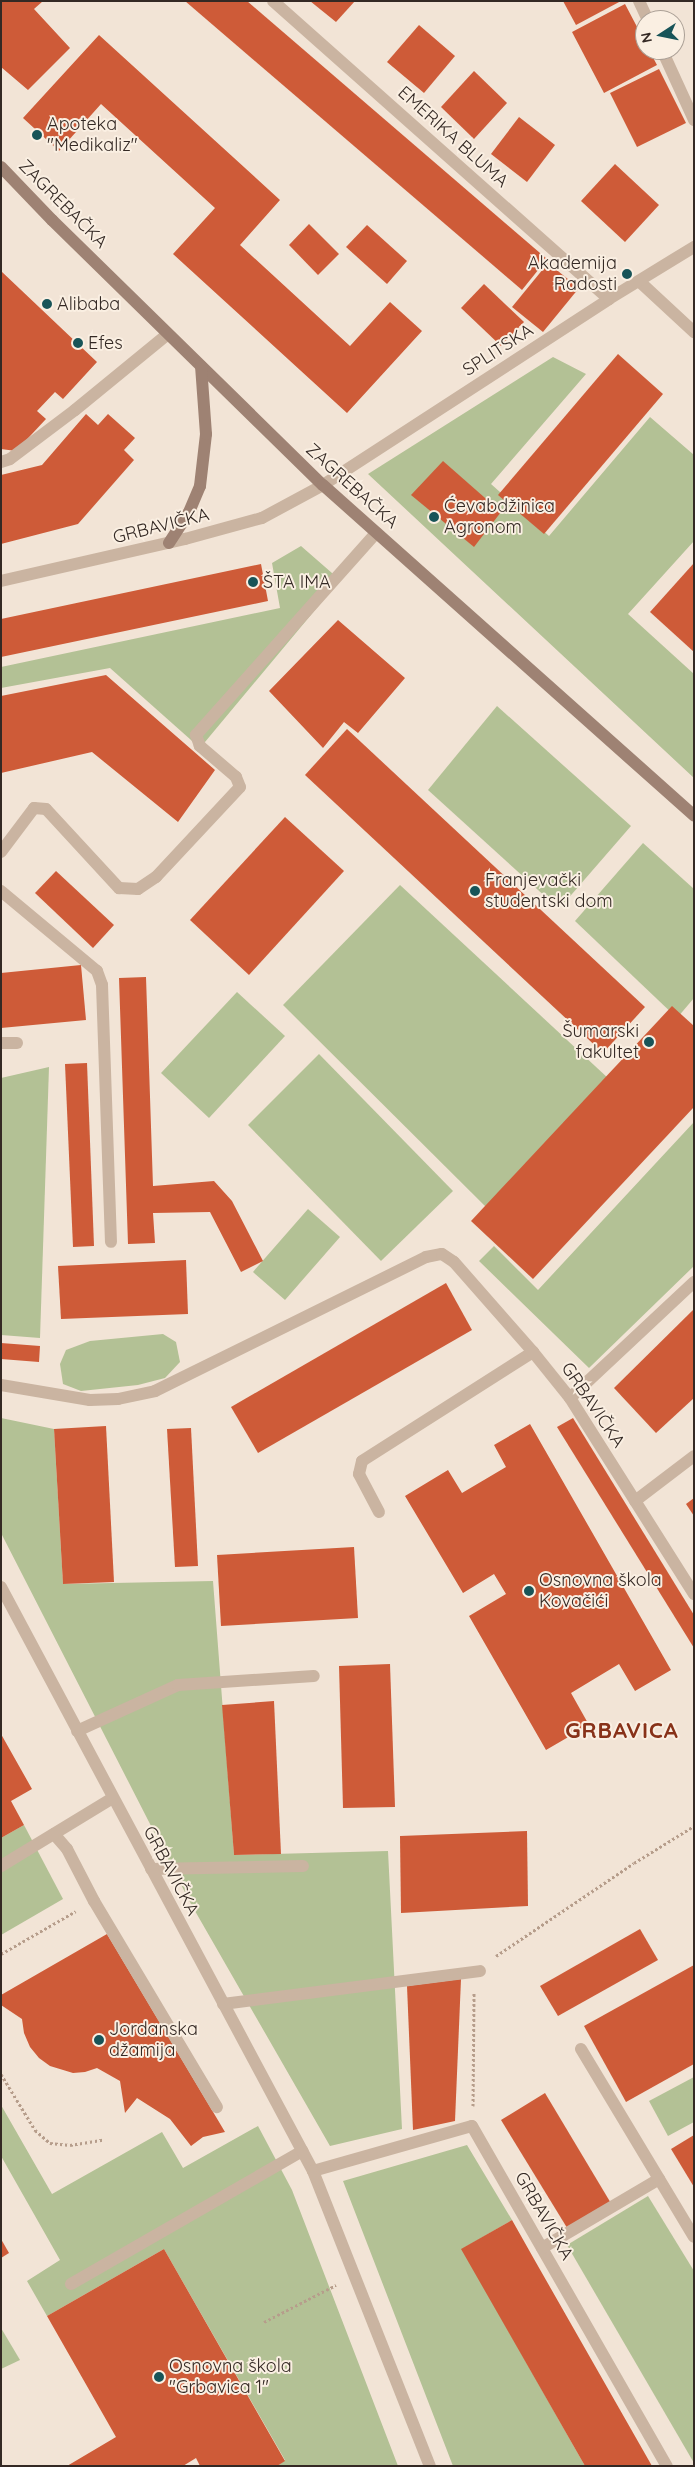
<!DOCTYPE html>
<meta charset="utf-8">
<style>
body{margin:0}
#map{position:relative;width:695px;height:2467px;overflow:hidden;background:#f2e4d6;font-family:Quicksand,sans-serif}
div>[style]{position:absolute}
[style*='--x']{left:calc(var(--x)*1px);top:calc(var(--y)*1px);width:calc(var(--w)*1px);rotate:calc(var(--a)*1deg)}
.green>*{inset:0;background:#b3c195}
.building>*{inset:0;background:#ce5b38}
.path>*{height:3px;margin-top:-1.5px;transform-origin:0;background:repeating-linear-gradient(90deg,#b69d8b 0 2.5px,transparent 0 5px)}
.lane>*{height:12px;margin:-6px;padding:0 6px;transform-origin:6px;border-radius:6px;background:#cab4a1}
.street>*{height:12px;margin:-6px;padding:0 6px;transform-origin:6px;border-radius:6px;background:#cab4a1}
.secondary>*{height:12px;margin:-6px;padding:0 6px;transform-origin:6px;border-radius:6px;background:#9e8273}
.dots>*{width:14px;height:14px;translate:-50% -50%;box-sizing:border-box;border:2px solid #faefe2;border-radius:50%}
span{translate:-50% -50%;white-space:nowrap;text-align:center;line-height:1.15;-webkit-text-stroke:4px #faefe2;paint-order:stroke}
.poi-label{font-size:18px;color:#342924}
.left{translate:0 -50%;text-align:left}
.right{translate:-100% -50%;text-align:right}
.street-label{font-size:18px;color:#342924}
.district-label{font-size:22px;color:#883219;font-weight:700;letter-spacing:1px}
.frame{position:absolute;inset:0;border:2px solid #342924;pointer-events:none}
.north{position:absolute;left:635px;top:10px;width:50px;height:50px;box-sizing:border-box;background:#faefe2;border:1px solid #aba096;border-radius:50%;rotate:259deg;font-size:14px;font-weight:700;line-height:20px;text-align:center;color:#342924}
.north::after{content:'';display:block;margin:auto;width:18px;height:22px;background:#185458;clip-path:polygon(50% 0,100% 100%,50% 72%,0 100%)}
</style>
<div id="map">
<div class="green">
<div style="clip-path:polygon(553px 357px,586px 374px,491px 484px,549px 536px,650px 417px,694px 455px,694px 541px,628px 614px,694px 674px,694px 778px,368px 474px)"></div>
<div style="clip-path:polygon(301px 546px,340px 580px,200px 748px,110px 668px,1px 688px,1px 667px,280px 608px,272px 563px)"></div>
<div style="clip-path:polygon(497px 706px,631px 826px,559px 909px,428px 790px)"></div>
<div style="clip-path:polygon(643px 843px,694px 889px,694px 998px,677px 1018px,575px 921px)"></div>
<div style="clip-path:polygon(400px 885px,609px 1079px,488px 1209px,283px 1005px)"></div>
<div style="clip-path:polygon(237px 992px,285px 1036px,209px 1118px,161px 1073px)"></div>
<div style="clip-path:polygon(319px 1054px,453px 1191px,381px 1261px,248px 1125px)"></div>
<div style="clip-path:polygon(49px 1067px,40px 1338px,1px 1335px,1px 1078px)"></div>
<div style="clip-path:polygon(694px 1122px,694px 1266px,589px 1368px,479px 1261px,494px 1246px,538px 1290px)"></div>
<div style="clip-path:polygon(308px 1209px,340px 1237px,285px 1300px,253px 1272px)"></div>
<div style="clip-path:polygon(163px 1334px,176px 1342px,180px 1362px,165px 1378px,138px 1385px,81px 1391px,63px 1384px,60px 1364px,66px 1350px,90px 1341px)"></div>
<div style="clip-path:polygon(1px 1418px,54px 1429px,63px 1584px,213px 1581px,234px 1855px,388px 1851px,402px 2129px,330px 2146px,191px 1904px,1px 1533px)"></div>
<div style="clip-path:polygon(24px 1825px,63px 1899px,1px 1935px,1px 1838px)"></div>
<div style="clip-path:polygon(694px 2077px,694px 2122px,668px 2136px,649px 2101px)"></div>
<div style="clip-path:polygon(1px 2105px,52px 2194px,162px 2132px,183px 2168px,258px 2126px,292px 2190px,398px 2466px,277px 2466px,285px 2460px,164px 2249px,47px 2316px,27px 2281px,60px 2260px,1px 2156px)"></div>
<div style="clip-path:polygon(467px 2145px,512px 2220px,462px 2249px,585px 2466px,453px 2466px,343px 2181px)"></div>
<div style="clip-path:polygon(648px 2196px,694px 2271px,694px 2463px,567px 2245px)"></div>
<div style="clip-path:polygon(1px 2328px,20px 2360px,1px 2369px)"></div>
</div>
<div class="building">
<div style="clip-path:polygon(1px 1px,43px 1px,34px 9px,70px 48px,28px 90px,1px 67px)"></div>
<div style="clip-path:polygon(185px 1px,247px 1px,547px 259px,522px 290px)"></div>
<div style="clip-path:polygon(310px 1px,355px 1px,336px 22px)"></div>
<div style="clip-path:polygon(563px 1px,621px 1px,576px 25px)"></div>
<div style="clip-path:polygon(625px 4px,645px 42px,645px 50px,649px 50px,657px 65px,604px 93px,572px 32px)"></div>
<div style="clip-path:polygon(419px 25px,455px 56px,424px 93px,387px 62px)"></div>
<div style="clip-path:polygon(99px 35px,280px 200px,240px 245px,350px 346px,390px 302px,422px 331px,347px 413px,173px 254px,215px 208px,101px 104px,59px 151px,23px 118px)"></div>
<div style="clip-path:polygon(659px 69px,686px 123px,637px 147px,610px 93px)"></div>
<div style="clip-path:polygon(474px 71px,507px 103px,474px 139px,441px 107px)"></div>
<div style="clip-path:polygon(519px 117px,555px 145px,527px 182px,491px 154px)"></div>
<div style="clip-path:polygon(615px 164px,659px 205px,625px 242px,581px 201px)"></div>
<div style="clip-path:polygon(309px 224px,339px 254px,318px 275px,289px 245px)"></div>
<div style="clip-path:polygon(367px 225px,407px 261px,387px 284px,346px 247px)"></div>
<div style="clip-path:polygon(548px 263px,579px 288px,543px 332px,512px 307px)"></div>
<div style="clip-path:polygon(1px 271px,97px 362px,63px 399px,55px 392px,37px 411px,46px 419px,16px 451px,1px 449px)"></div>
<div style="clip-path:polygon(484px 284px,524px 322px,501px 346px,461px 308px)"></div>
<div style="clip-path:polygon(618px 354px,663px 394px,544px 534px,498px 495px)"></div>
<div style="clip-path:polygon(86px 414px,98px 425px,108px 414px,135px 438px,124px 450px,134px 460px,78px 524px,1px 544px,1px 475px,42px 465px)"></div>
<div style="clip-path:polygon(443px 461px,501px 512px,474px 547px,411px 495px)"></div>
<div style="clip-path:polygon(694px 563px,694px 652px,650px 612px)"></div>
<div style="clip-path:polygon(261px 564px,268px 601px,1px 657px,1px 619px)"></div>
<div style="clip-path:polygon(338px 620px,405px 678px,358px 733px,344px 722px,323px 748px,269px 691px)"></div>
<div style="clip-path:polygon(106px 675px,215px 770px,178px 822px,92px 752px,1px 773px,1px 696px)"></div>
<div style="clip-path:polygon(347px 729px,645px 1007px,603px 1053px,305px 775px)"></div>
<div style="clip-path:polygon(285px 817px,344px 871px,249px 975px,190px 920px)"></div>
<div style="clip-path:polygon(56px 871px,114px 925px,93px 948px,35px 893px)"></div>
<div style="clip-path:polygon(81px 965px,86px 1020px,1px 1028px,1px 973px)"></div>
<div style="clip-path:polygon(146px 977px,153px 1186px,214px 1181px,232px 1201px,263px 1261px,241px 1272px,210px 1212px,153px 1213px,155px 1243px,128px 1244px,119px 978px)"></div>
<div style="clip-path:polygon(672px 1006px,694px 1026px,694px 1107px,533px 1279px,471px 1221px)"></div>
<div style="clip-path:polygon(87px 1063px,94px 1246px,73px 1247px,65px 1064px)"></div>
<div style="clip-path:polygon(186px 1260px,188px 1314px,61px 1319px,58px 1266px)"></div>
<div style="clip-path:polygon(446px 1283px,472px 1330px,258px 1453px,231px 1407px)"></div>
<div style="clip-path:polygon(694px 1309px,694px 1398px,656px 1433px,614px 1388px)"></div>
<div style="clip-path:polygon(1px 1343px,40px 1346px,39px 1362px,1px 1359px)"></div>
<div style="clip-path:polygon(573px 1418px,694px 1615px,694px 1648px,557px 1427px)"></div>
<div style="clip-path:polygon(530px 1424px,671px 1670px,635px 1691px,619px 1664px,571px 1693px,589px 1725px,546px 1750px,469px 1616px,506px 1594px,494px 1574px,463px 1593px,405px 1496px,448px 1470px,462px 1493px,506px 1467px,494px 1445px)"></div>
<div style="clip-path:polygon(106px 1426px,114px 1582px,63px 1584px,54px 1429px)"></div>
<div style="clip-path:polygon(191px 1428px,198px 1566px,175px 1567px,167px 1429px)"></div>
<div style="clip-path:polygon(694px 1498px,694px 1516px,686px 1504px)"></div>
<div style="clip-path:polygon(354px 1547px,358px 1618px,221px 1626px,217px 1555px)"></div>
<div style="clip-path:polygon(390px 1664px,395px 1807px,343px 1808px,339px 1666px)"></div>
<div style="clip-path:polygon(274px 1701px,281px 1854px,234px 1855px,222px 1705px)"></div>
<div style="clip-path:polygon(1px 1734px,32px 1789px,11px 1801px,24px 1825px,1px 1838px)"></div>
<div style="clip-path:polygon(527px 1831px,528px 1906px,401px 1913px,400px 1836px)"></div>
<div style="clip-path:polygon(640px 1929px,658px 1960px,558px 2016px,540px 1986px)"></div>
<div style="clip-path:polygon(107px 1934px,225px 2132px,203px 2137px,191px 2146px,170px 2119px,137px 2098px,125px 2113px,120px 2081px,97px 2068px,85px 2072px,73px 2073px,50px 2066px,39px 2058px,30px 2047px,24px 2033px,22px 2019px,1px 2005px,1px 1995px)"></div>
<div style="clip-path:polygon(694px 1965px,694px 2064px,626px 2102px,584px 2026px)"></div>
<div style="clip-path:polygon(461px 1979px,455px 2121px,413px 2130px,407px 1986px)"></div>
<div style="clip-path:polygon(545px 2093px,612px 2205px,569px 2231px,501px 2120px)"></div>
<div style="clip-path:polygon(694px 2135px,694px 2187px,671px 2149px)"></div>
<div style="clip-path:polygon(512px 2220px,534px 2259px,652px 2466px,585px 2466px,461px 2249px)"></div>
<div style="clip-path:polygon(1px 2239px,9px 2253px,1px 2258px)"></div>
<div style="clip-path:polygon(164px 2249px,285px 2461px,277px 2466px,200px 2466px,196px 2458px,183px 2466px,67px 2466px,116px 2437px,47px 2316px)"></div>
</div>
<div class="path">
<div style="--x:1;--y:1954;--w:86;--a:-29.8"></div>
<div style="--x:496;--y:1956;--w:166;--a:-34"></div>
<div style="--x:634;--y:1863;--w:70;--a:-31.7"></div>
<div style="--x:1;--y:2074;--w:66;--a:58.7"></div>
<div style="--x:35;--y:2130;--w:20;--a:41"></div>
<div style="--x:50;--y:2143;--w:20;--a:6"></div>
<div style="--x:70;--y:2145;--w:33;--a:-9"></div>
<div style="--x:473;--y:2106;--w:114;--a:-89.5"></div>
<div style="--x:264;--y:2322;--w:81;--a:-27.2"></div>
</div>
<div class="lane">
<div style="--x:640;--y:282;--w:74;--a:42.8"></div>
<div style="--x:1;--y:462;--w:9;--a:-18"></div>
<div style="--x:10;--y:459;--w:81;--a:-37"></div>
<div style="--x:75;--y:410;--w:120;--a:-39.3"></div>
<div style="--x:1;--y:852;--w:55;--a:-53.1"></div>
<div style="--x:34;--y:808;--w:12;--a:5"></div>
<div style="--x:46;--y:809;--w:108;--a:47.3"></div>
<div style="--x:119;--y:888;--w:19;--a:3"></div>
<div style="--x:138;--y:889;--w:22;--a:-34"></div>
<div style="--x:156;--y:877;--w:123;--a:-47"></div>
<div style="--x:240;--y:787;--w:11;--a:-112"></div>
<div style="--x:236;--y:777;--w:48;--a:-139.3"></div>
<div style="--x:200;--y:746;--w:12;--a:-110"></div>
<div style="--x:196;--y:735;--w:271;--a:-48.3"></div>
<div style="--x:1;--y:891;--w:125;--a:39.8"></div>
<div style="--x:97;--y:971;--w:15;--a:70"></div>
<div style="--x:102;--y:985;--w:257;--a:88"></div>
<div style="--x:1;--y:1043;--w:16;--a:0"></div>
<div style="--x:570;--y:1398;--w:170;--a:-43.1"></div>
<div style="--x:635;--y:1501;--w:74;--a:-37.3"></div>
<div style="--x:379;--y:1512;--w:43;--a:-117.8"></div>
<div style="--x:359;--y:1474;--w:13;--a:-77"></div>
<div style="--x:362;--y:1461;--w:203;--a:-32.5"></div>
<div style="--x:77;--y:1731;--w:111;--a:-24.5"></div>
<div style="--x:178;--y:1685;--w:136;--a:-3.8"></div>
<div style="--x:54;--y:1834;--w:20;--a:49"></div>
<div style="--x:67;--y:1849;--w:59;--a:62.6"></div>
<div style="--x:94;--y:1901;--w:240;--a:59.2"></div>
<div style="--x:1;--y:1866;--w:131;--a:-31.3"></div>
<div style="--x:151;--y:1869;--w:152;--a:-1.1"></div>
<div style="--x:223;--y:2004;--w:259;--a:-7.3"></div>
<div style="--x:581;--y:2049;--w:219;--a:59"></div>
<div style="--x:313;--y:2171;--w:165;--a:-15.8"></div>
<div style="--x:472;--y:2126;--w:392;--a:60.2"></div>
<div style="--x:542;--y:2248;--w:136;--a:-30.5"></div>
<div style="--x:71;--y:2284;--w:267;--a:-29.9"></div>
</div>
<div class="street">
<div style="--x:273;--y:1;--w:449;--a:41.6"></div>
<div style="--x:639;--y:1;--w:21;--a:65"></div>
<div style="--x:662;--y:50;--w:77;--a:65.4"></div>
<div style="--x:1;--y:581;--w:189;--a:-12.9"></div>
<div style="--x:185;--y:539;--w:80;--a:-15.3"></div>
<div style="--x:262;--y:518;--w:69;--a:-28.4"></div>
<div style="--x:323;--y:485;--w:341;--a:-33"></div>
<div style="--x:609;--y:299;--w:100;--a:-31.5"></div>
<div style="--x:1;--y:1385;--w:90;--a:9.6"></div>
<div style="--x:90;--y:1400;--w:28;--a:-2"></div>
<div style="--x:118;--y:1399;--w:38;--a:-12"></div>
<div style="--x:155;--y:1391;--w:302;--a:-26.3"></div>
<div style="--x:426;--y:1257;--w:16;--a:-11"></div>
<div style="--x:442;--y:1254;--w:14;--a:34"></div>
<div style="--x:454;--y:1262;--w:120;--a:48.7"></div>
<div style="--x:533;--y:1352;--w:59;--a:51.2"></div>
<div style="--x:570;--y:1398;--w:232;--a:57.7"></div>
<div style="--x:1;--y:1587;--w:662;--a:61.89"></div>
<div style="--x:313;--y:2171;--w:317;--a:68.4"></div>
</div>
<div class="secondary">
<div style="--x:1;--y:167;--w:74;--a:46.1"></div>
<div style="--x:52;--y:220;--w:379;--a:44.4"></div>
<div style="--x:323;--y:485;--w:497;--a:41.7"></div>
<div style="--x:169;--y:543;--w:37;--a:-57"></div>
<div style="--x:189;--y:512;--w:28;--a:-67"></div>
<div style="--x:200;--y:486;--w:52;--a:-83.4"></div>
<div style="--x:206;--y:434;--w:68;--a:-94.2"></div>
</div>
<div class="dots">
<div style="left:37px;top:135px;background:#185458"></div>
<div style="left:627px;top:274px;background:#185458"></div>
<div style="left:47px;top:304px;background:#185458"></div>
<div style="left:78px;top:343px;background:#185458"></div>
<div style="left:434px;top:517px;background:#185458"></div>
<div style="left:253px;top:582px;background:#185458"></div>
<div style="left:475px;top:891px;background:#185458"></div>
<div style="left:649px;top:1042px;background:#185458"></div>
<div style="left:529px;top:1591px;background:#185458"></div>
<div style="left:99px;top:2040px;background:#185458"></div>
<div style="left:159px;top:2377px;background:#185458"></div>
</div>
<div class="poi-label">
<span class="left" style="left:47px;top:135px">Apoteka<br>"Medikaliz"</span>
<span class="right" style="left:617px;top:274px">Akademija<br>Radosti</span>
<span class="left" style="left:57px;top:304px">Alibaba</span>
<span class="left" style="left:88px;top:343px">Efes</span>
<span class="left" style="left:444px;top:517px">Ćevabdžinica<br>Agronom</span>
<span class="left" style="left:263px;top:582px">ŠTA IMA</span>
<span class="left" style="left:485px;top:891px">Franjevački<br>studentski dom</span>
<span class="right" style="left:639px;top:1042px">Šumarski<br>fakultet</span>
<span class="left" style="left:539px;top:1591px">Osnovna škola<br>Kovačići</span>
<span class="left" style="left:109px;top:2040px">Jordanska<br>džamija</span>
<span class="left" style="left:169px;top:2377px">Osnovna škola<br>"Grbavica 1"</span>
</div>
<div class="street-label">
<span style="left:453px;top:137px;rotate:42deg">EMERIKA BLUMA</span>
<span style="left:63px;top:204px;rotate:45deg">ZAGREBAČKA</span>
<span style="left:498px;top:350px;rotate:-33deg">SPLITSKA</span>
<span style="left:352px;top:486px;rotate:42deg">ZAGREBAČKA</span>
<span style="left:161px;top:526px;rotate:-14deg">GRBAVIČKA</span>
<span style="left:593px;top:1405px;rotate:56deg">GRBAVIČKA</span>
<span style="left:171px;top:1871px;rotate:62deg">GRBAVIČKA</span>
<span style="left:544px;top:2216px;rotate:60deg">GRBAVIČKA</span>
</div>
<div class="district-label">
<span style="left:622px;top:1731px">GRBAVICA</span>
</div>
<div class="frame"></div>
<div class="north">N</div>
</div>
